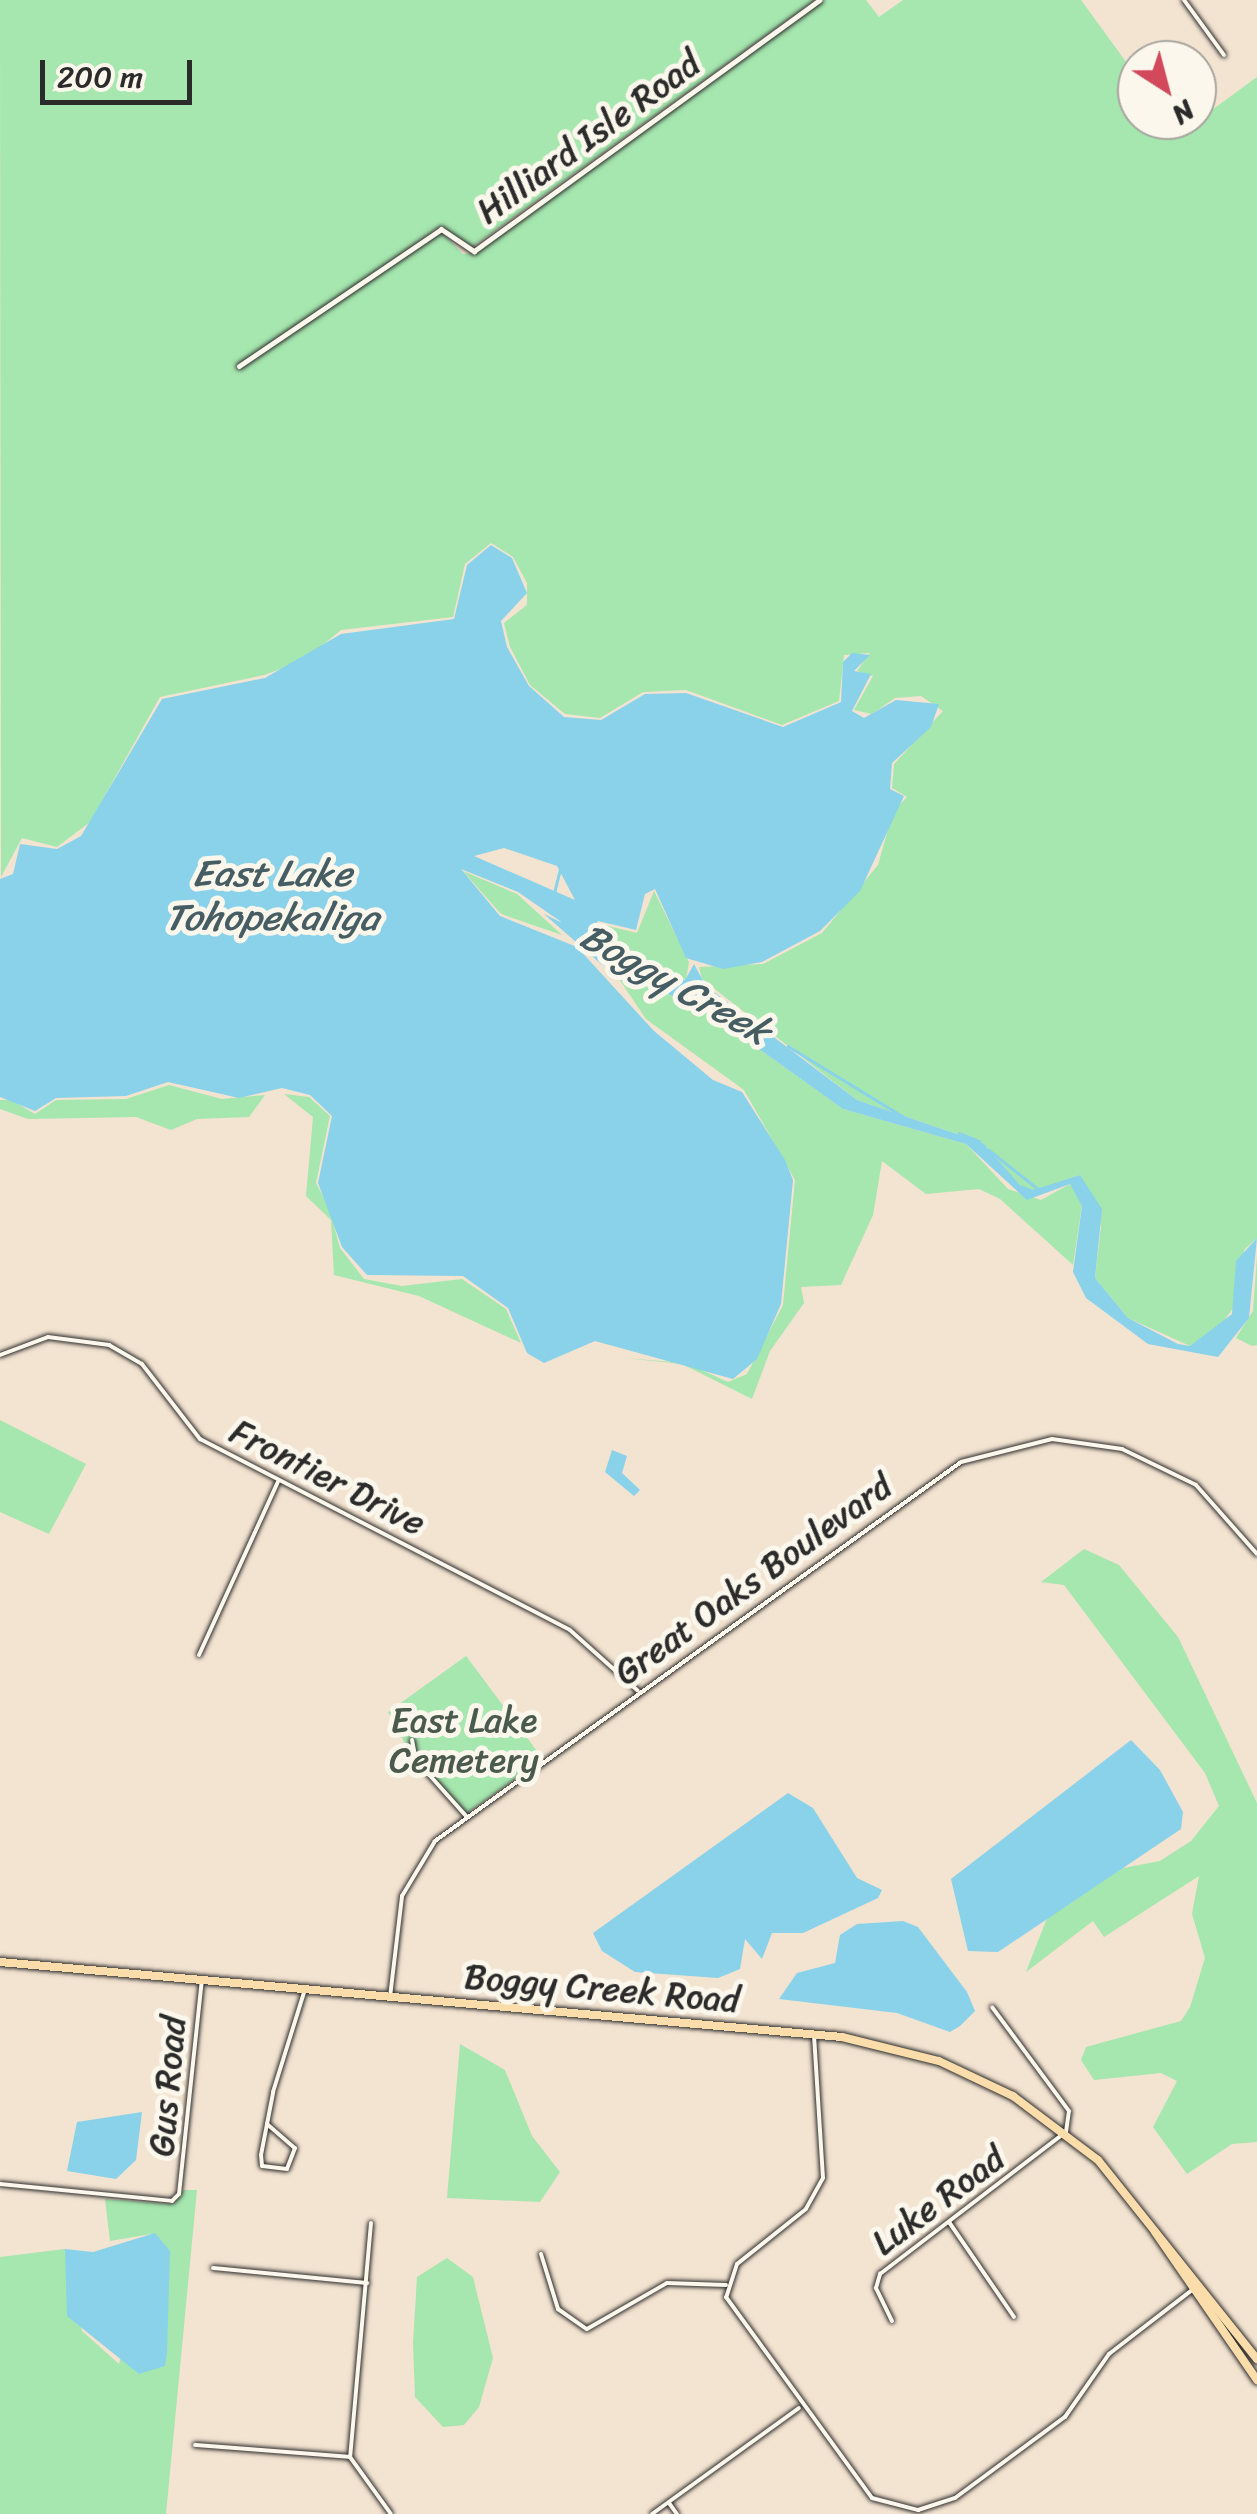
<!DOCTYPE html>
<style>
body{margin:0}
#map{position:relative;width:1257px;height:2514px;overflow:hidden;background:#f3e3d1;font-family:Sriracha,sans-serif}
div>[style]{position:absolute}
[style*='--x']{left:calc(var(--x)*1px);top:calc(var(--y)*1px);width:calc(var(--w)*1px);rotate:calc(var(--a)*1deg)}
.green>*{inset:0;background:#a6e6af}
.water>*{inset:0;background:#89d2ea}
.stream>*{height:2.5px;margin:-1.25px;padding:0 1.25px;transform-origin:1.25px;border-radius:1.25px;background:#89d2ea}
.roads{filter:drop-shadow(0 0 2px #2b2b2b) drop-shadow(0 0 2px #2b2b2b)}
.minor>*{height:4px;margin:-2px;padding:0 2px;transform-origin:2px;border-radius:2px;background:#fbf7ec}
.tertiary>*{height:5px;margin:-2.5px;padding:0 2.5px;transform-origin:2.5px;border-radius:2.5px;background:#fbf7ec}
.primary>*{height:8px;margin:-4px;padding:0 4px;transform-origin:4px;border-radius:4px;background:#faddab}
span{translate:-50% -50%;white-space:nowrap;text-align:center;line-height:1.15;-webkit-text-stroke:10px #fbf7ec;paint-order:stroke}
.street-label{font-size:35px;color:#2b2b2b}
.park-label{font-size:35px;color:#4a5a4c}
.water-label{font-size:38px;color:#475d64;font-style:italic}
.north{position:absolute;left:1117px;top:40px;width:100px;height:100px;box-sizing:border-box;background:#fbf7ec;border:2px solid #a8a59f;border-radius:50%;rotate:144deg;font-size:28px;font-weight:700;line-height:40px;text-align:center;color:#2b2b2b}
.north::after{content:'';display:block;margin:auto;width:35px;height:45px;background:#d1495b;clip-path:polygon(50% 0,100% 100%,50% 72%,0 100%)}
.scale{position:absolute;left:40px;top:60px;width:152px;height:45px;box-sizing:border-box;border:5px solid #2b2b2b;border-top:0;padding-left:12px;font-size:30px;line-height:35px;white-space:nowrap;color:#2b2b2b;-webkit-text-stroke:8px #fbf7ec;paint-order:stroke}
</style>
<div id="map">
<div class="green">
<div style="clip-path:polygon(0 0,815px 0,471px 248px,439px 227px,238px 370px,442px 232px,463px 254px,476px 253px,825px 0,866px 0,879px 17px,903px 0,1081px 0,1137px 77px,1137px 120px,1169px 120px,1179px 134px,1257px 77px,1257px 1238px,1244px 1250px,1239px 1300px,1221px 1325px,1190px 1346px,1128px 1318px,1095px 1278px,1101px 1226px,1080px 1175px,1032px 1191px,1019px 1185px,983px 1143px,857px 1100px,702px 979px,699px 967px,763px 964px,822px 933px,878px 865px,893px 812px,907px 797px,892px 788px,894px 764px,943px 711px,921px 696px,895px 698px,872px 714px,854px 710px,873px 676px,857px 671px,870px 653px,844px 655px,839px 701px,782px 725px,686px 690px,643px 692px,600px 718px,565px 714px,530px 685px,510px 647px,504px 623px,527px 605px,527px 583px,513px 557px,491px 543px,465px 564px,453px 617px,341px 630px,303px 661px,264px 675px,160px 697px,90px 822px,57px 847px,22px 838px,1px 877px)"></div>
<div style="clip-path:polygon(463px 871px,517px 894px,562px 935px,501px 914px)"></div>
<div style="clip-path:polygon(654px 891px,689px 962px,686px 980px,592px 935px,600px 924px,637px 933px)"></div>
<div style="clip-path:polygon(613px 970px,706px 1011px,843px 1109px,966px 1144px,1008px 1189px,1041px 1200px,1070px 1184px,1082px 1205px,1073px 1265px,1000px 1199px,979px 1189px,926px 1194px,882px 1161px,873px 1215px,841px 1285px,801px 1287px,804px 1303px,770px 1351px,752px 1399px,682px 1364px,624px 1358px,686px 1363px,728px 1382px,747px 1374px,783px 1305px,795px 1180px,744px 1090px,646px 1019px)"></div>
<div style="clip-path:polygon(169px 1085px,222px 1099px,265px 1095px,249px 1117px,197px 1119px,171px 1130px,136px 1117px,28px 1119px,0 1109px,0 1100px,11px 1100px,35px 1114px,56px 1100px,126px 1099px)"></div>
<div style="clip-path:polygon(284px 1094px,309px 1097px,330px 1116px,316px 1183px,329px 1208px,340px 1248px,364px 1279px,402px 1286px,462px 1279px,506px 1309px,521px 1343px,419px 1296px,334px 1275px,331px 1220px,306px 1196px,313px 1117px)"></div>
<div style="clip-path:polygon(1257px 1256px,1257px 1345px,1252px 1346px,1236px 1338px,1253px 1311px)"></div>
<div style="clip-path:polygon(0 1420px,86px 1464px,49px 1534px,0 1512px)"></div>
<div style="clip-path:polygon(1084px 1549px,1119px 1565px,1178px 1637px,1257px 1803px,1257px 2142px,1232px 2144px,1187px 2174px,1153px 2127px,1177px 2081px,1161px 2073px,1094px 2080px,1081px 2060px,1086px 2047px,1181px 2021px,1190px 2007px,1205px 1958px,1192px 1914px,1199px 1876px,1104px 1937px,1093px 1921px,1026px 1972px,1047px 1918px,1118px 1869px,1160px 1861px,1191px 1841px,1219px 1806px,1205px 1773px,1064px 1585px,1041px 1582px)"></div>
<div style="clip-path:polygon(466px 1656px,543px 1759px,463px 1816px,415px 1762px,388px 1712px)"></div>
<div style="clip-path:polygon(460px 2044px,505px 2070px,532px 2136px,560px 2172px,540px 2202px,447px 2198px)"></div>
<div style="clip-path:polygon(184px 2190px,197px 2190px,166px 2514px,0 2514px,0 2257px,65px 2249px,82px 2331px,119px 2364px,151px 2234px,110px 2241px,105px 2199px,172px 2204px)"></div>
<div style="clip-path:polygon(447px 2258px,473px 2277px,493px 2358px,479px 2407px,464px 2425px,443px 2427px,415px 2397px,413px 2343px,417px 2277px)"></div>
</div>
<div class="water">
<div style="clip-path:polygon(evenodd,491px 545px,512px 558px,527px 593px,501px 621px,507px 647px,529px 686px,564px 717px,601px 720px,645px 694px,686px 693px,783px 727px,841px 702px,843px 662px,852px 653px,870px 655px,854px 671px,871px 674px,852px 711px,864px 718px,896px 700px,939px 704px,931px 727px,892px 763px,890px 789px,904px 796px,860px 891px,820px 931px,762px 962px,723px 969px,686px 958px,655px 889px,645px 894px,636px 930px,598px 921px,586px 939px,518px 892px,461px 869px,500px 916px,577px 947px,654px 1031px,713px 1080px,742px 1092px,785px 1160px,793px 1180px,781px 1304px,757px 1359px,733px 1379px,595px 1341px,544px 1363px,527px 1353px,508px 1308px,463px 1276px,367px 1275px,342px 1247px,318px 1183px,332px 1116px,310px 1095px,282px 1088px,239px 1098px,168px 1082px,126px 1096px,56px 1098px,35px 1111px,0 1097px,0 879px,13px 874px,20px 844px,57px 849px,81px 836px,162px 699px,265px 678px,341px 634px,454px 619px,467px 565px,491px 545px,504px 848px,557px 866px,575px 900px,474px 856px,504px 848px)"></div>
<div style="clip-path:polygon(544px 914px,673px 977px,685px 980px,694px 964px,706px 986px,857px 1100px,983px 1143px,1020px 1185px,1033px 1190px,1080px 1175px,1102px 1209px,1095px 1278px,1128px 1318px,1178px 1344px,1190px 1346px,1232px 1314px,1236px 1261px,1257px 1238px,1249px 1318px,1218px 1357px,1148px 1344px,1086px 1298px,1073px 1272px,1082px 1206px,1070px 1184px,1027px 1200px,966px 1144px,843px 1109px,706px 1011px,601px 964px)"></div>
<div style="clip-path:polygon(612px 1450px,627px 1456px,622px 1473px,640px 1490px,634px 1496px,605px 1472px)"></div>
<div style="clip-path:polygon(1131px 1740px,1160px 1770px,1183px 1812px,1181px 1829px,998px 1952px,968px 1951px,951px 1879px)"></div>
<div style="clip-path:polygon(788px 1793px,813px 1808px,857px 1878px,882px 1890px,878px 1898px,803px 1933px,772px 1933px,762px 1959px,745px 1939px,740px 1969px,718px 1978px,635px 1972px,602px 1951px,593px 1933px)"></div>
<div style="clip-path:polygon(903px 1921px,918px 1927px,967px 1992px,975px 2011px,960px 2026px,950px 2032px,897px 2013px,779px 1999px,797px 1973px,835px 1963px,840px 1935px,857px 1924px)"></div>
<div style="clip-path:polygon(142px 2112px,136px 2160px,116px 2179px,67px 2171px,77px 2122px)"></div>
<div style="clip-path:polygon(155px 2233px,170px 2251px,167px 2353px,165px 2366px,139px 2374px,67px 2316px,65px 2249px,93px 2252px)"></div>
</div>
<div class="stream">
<div style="--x:553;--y:897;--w:32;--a:-76"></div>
<div style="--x:562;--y:922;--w:32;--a:39"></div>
<div style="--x:788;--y:1046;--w:136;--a:31.5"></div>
<div style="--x:959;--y:1133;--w:22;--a:22"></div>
<div style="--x:989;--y:1150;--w:61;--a:38.4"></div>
</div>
<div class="roads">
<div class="minor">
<div style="--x:1184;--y:0;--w:68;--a:54"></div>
<div style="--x:0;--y:1355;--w:51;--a:-20.6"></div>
<div style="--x:48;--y:1337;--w:62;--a:7.5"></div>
<div style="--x:109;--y:1345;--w:38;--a:30"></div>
<div style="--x:142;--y:1364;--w:95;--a:52.3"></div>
<div style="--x:200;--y:1439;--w:416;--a:27.3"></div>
<div style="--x:570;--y:1630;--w:91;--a:41.9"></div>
<div style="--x:199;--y:1655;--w:190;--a:-65.5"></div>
<div style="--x:412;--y:1740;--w:20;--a:79"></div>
<div style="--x:416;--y:1760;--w:76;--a:48.2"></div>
<div style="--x:390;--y:1997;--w:102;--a:-83.2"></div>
<div style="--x:402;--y:1896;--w:64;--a:-59"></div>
<div style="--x:435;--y:1841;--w:648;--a:-35.77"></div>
<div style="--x:961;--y:1462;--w:94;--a:-14.2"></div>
<div style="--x:1052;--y:1439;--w:71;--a:8.1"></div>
<div style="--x:1122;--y:1449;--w:82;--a:25.9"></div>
<div style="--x:1196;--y:1485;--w:92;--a:48.5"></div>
<div style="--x:814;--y:2035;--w:143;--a:86.4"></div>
<div style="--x:823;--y:2178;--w:35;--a:119"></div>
<div style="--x:806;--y:2209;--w:88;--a:141.4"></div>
<div style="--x:737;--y:2264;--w:35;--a:108"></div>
<div style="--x:726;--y:2297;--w:248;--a:54"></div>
<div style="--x:872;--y:2498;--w:48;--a:14.6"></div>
<div style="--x:918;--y:2510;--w:39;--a:-18"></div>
<div style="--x:955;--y:2498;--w:137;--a:-36.4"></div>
<div style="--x:1065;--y:2417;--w:77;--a:-55.1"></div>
<div style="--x:1109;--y:2354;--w:105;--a:-37.6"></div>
<div style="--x:267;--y:2124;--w:37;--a:41"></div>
<div style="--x:295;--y:2148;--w:22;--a:111"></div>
<div style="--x:287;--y:2169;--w:25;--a:-173"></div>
<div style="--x:262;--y:2166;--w:11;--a:-95"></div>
<div style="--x:261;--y:2155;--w:32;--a:-79"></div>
<div style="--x:267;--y:2124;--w:33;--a:-79"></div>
<div style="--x:273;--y:2092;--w:108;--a:-72.7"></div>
<div style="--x:0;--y:2184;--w:173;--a:5.6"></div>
<div style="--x:172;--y:2201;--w:10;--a:-45"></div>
<div style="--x:179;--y:2194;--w:215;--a:-83.9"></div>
<div style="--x:949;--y:2222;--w:115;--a:55.6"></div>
<div style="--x:371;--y:2223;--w:235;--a:95.1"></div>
<div style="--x:350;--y:2457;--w:70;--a:54.3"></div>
<div style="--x:541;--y:2254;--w:58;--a:72.8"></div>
<div style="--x:558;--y:2309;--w:35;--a:35"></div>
<div style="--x:587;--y:2329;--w:92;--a:-29.9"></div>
<div style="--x:667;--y:2283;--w:59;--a:1.9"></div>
<div style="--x:213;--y:2268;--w:155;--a:5.6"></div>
<div style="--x:892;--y:2321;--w:37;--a:-116"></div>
<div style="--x:876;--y:2288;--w:15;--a:-74"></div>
<div style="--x:880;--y:2274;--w:234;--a:-37.4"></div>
<div style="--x:1066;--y:2132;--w:21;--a:-82"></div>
<div style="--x:1069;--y:2111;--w:129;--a:-126.5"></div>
<div style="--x:195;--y:2445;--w:155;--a:4.4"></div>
<div style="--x:669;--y:2503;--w:14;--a:54"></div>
<div style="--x:652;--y:2514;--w:181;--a:-35.8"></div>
</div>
<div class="tertiary">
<div style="--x:239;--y:366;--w:244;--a:-34.1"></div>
<div style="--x:441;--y:229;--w:40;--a:34"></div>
<div style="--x:474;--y:251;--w:427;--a:-36"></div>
</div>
<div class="primary">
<div style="--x:0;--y:1962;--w:845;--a:5.09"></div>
<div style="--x:842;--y:2037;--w:100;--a:13.9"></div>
<div style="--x:939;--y:2061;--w:82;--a:25.3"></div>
<div style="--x:1013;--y:2096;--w:106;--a:37"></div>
<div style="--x:1098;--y:2160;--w:255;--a:51.4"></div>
<div style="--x:1155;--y:2232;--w:180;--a:55.4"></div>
</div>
</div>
<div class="street-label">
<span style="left:588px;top:137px;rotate:-36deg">Hilliard Isle Road</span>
<span style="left:328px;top:1477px;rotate:27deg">Frontier Drive</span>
<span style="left:753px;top:1579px;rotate:-36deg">Great Oaks Boulevard</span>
<span style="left:602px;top:1988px;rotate:5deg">Boggy Creek Road</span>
<span style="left:167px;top:2086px;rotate:-85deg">Gus Road</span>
<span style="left:938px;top:2200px;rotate:-37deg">Luke Road</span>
</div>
<div class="park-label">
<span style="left:464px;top:1740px">East Lake<br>Cemetery</span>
</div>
<div class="water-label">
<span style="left:272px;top:896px">East Lake<br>Tohopekaliga</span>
<span style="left:675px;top:984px;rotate:29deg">Boggy Creek</span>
</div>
<div class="north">N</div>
<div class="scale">200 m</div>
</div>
